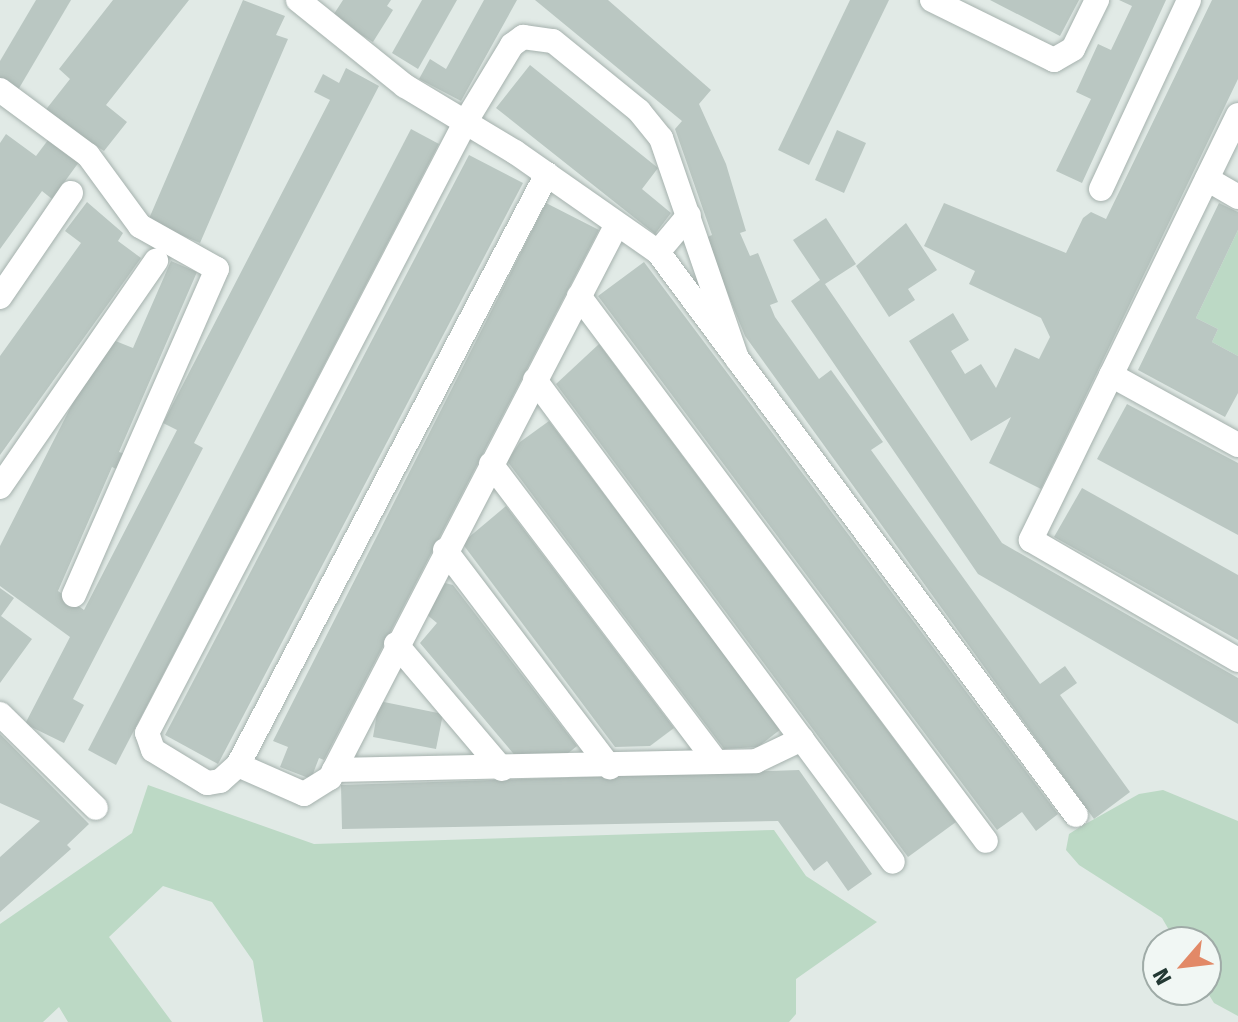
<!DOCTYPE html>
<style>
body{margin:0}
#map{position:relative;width:1238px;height:1022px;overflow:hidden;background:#e1eae6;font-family:"Fira Sans",sans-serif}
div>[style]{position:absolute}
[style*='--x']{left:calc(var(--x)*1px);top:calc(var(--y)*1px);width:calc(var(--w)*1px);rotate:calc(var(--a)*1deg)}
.green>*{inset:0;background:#bcd9c5}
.building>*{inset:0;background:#bac7c2}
.roads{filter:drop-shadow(0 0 2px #a5b1ad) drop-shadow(0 0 2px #a5b1ad)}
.minor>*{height:24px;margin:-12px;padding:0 12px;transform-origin:12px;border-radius:12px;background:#fff}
span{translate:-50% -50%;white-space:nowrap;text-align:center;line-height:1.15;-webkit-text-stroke:8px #f1f7f4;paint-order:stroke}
.north{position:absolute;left:1142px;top:926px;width:80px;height:80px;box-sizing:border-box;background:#f1f7f4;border:2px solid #9faba7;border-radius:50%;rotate:242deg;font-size:22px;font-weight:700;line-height:32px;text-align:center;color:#243934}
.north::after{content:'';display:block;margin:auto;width:28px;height:36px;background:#e28967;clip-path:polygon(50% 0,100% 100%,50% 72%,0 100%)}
</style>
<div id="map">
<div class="green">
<div style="clip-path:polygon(1238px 230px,1238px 356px,1212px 342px,1218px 329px,1196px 318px)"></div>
<div style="clip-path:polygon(148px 785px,314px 844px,774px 830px,806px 876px,877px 922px,796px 979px,796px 1014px,789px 1022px,263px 1022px,253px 961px,212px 902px,163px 886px,109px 937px,172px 1022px,68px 1022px,59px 1007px,43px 1022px,0 1022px,0 924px,132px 833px)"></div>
<div style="clip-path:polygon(1163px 790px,1238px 821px,1238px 1016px,1214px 1003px,1206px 990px,1206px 942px,1176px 942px,1162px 918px,1079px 865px,1066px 850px,1069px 834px,1080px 827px,1139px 794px)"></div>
</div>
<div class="building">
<div style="clip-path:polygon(36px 0,71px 0,18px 90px,0 80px,0 61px)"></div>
<div style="clip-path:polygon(113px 0,189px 0,106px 105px,127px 122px,104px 151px,44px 112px,70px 79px,59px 69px)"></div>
<div style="clip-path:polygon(243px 0,285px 16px,276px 35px,288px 39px,200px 243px,148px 221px)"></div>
<div style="clip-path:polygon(343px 0,391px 0,387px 6px,393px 10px,373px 42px,332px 17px)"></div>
<div style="clip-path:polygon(422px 0,457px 0,418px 69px,392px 53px)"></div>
<div style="clip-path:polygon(484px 0,517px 0,461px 101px,419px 79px,430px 59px,446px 69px)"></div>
<div style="clip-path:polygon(535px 0,608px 0,711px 90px,699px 104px,726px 164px,746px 231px,740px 233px,750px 256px,758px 253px,778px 302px,770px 305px,775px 317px,819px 379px,831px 370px,883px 442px,871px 450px,1040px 684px,1065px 666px,1077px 683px,1060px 695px,1130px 792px,1094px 819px,745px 336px,705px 238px,712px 235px,675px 129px,682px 121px)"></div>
<div style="clip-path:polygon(850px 0,889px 0,809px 165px,778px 150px)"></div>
<div style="clip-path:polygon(990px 0,1079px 0,1060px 36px)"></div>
<div style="clip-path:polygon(1119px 0,1166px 0,1082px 183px,1056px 171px,1091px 99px,1076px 92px,1098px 44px,1111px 50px,1132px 6px)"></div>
<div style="clip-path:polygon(1212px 0,1238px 0,1238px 79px,1041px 489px,989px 463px,1011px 417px,971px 441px,909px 341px,953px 313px,969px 340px,951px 351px,965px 374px,981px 364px,996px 388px,1015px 348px,1039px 359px,1050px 337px,1041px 318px,969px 284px,975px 271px,924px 246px,944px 203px,1066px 253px,1083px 218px,1091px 212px,1106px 219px)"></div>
<div style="clip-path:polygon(530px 65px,658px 168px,642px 189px,671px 213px,655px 234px,496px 108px)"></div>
<div style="clip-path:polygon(346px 68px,379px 86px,194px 443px,203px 448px,73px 699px,84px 705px,64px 743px,25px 724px,70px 637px,0 586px,0 546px,88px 373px,113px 340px,133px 348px,171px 261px,197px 272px,119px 452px,125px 454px,118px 470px,112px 467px,58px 591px,84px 610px,177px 430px,163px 423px,330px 100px,314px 92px,323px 74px,339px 83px)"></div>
<div style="clip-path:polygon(411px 129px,439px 144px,116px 765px,88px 750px)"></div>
<div style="clip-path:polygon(837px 130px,866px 143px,844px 193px,815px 180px)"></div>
<div style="clip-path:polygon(6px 134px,36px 156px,48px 140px,79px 162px,52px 199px,42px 191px,0 249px,0 143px)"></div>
<div style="clip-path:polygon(469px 155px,523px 183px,218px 764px,165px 735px)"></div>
<div style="clip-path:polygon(87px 202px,123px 233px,118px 241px,141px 258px,0 455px,0 356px,81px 243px,65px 231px)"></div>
<div style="clip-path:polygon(546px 203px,599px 230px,324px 760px,319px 758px,311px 779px,280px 767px,288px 747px,273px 741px)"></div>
<div style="clip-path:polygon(1219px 203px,1238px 212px,1238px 230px,1196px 318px,1218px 329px,1212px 342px,1238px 356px,1238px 393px,1225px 417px,1138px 370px)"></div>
<div style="clip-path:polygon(826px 218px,856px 264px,825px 284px,1002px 543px,1238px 678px,1238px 724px,978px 574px,791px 301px,820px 280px,793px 240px)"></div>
<div style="clip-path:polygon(906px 223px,937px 270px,908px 289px,915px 300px,889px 317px,856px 266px)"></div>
<div style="clip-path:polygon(644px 262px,1058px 814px,1036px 831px,1022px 812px,997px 830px,598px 296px)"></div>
<div style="clip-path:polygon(599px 344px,956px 822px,908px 857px,556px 384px)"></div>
<div style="clip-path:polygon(1127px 404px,1238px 463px,1238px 535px,1097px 459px)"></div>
<div style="clip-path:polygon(549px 421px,781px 729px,758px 747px,724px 749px,507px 461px,520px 442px)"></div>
<div style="clip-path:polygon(1082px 488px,1238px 575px,1238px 640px,1054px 537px)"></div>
<div style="clip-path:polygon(506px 506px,674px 728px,650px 746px,615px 747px,462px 543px)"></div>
<div style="clip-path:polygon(445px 583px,453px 585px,577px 746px,556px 763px,518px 759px,420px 643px,437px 623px,426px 614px)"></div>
<div style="clip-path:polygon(0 588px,14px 598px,1px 616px,32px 639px,0 683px)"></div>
<div style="clip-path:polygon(379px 701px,443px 714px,436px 749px,373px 737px)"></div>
<div style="clip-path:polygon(0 734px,89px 824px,67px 845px,71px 849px,0 912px,0 857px,40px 821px,0 803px)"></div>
<div style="clip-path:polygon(799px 770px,872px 874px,848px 891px,827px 861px,814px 871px,778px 821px,342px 829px,341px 785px)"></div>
</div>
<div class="roads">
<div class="minor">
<div style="--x:298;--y:0;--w:137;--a:38.8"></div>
<div style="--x:405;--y:86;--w:128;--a:31"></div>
<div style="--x:515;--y:152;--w:174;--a:35"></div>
<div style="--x:658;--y:252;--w:701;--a:53.41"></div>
<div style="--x:932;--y:0;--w:136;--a:26.2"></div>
<div style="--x:1054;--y:60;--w:22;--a:-30"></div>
<div style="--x:1073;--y:49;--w:55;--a:-63.9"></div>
<div style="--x:0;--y:90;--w:109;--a:36.5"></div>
<div style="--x:88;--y:155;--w:88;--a:53.8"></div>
<div style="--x:140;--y:226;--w:88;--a:29.2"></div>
<div style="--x:217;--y:269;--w:356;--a:113.7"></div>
<div style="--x:1238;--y:115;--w:473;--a:116"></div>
<div style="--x:1031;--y:540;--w:239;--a:30.1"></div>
<div style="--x:547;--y:174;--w:667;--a:117.6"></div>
<div style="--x:238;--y:765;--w:24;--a:138"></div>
<div style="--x:220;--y:781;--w:13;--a:171"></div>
<div style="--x:207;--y:783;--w:63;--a:-148.6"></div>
<div style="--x:153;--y:750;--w:18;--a:-109"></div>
<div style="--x:147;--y:733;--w:690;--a:-62.47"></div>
<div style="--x:466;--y:121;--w:89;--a:-58.8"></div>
<div style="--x:512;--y:45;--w:14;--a:-36"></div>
<div style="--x:523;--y:37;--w:30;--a:8"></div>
<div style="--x:553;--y:41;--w:111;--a:39.1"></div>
<div style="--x:639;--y:111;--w:35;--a:51"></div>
<div style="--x:661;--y:138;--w:234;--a:71"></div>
<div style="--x:1207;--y:179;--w:36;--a:30"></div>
<div style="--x:1101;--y:189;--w:208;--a:-65"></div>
<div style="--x:658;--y:252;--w:48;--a:-50"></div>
<div style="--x:579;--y:296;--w:680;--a:53.25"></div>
<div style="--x:0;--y:297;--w:126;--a:-55.7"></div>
<div style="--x:1111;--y:375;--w:145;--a:28.9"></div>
<div style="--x:535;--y:380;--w:600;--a:53.4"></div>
<div style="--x:491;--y:464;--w:373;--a:52.9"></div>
<div style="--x:0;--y:487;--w:275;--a:-55.4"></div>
<div style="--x:445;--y:550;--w:273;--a:52.8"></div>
<div style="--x:396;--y:644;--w:164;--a:49.7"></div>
<div style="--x:0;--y:714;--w:134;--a:44.4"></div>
<div style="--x:238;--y:765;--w:72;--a:23.7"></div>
<div style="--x:304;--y:794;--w:31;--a:-32"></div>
<div style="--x:330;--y:778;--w:622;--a:-62.61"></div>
<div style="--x:334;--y:770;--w:422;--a:-1.2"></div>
<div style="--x:756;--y:761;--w:51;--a:-25.6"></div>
</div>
</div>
<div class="north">N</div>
</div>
